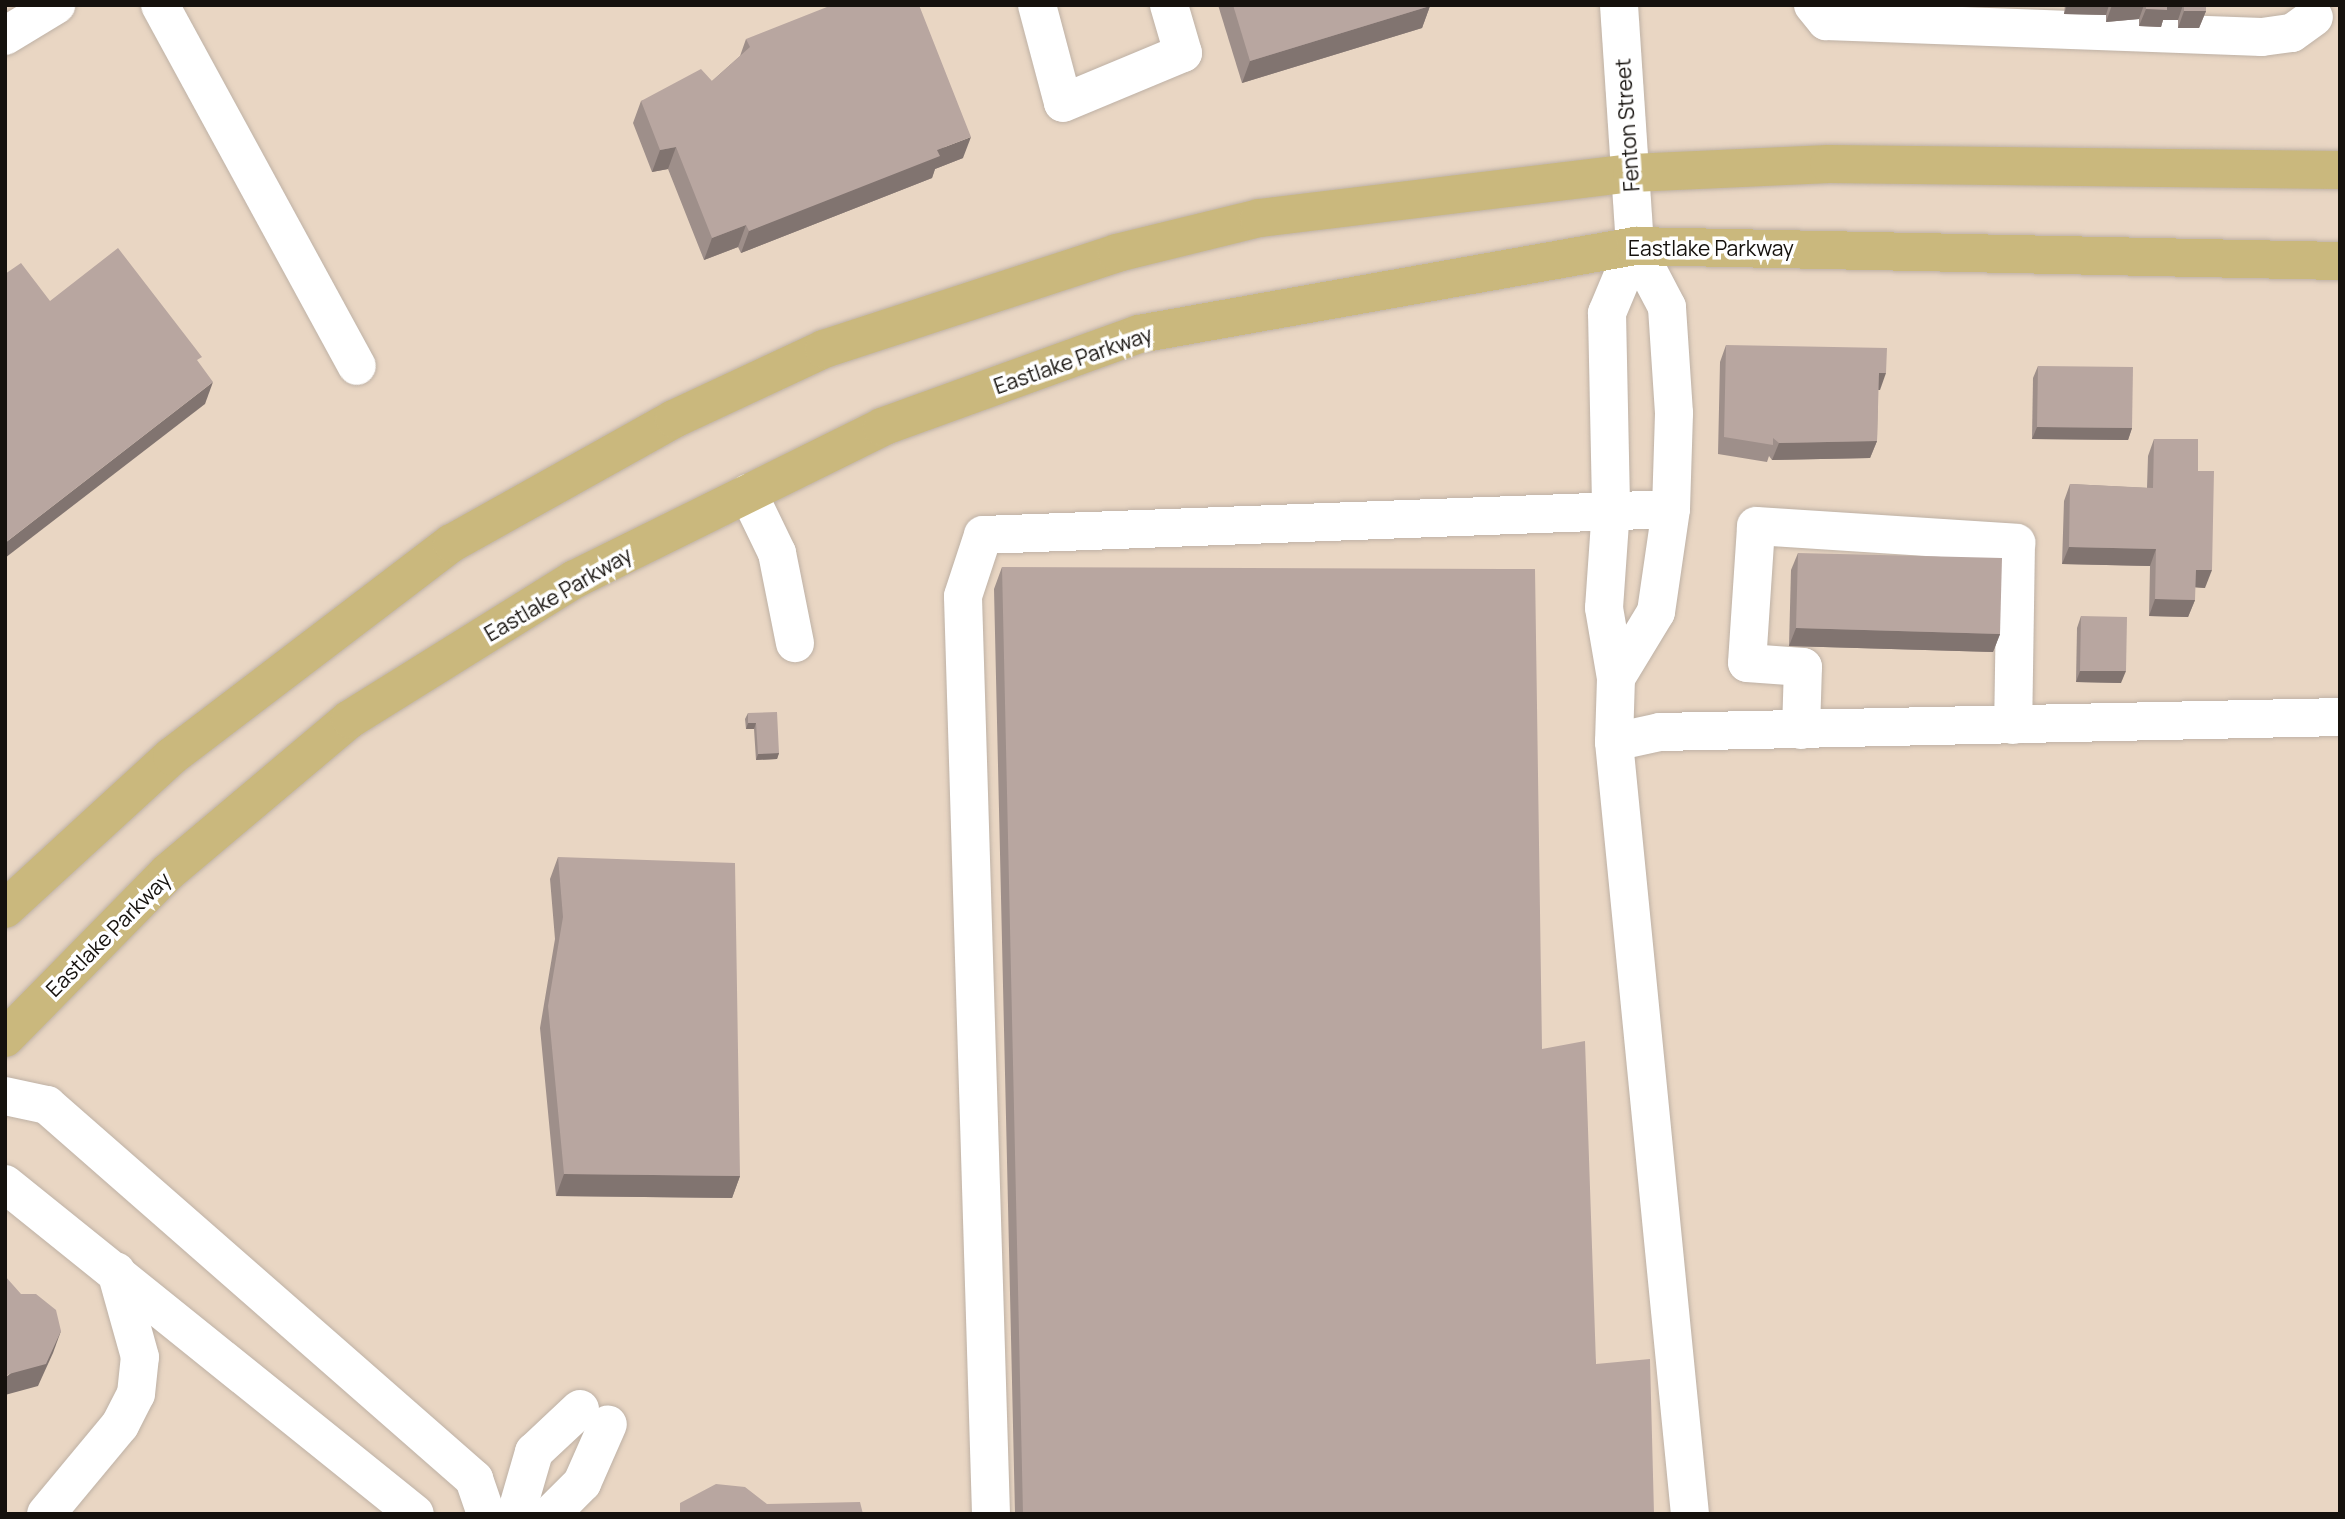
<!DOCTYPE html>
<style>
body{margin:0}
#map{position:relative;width:2345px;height:1519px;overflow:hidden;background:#ede0d3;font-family:Manrope,sans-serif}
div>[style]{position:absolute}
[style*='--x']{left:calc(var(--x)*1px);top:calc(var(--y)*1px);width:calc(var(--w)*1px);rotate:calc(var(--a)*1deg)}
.built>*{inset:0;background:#e9d6c3}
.roads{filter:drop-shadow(0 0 2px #beb1a5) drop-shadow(0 0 2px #beb1a5)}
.minor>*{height:38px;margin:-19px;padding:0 19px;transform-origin:19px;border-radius:19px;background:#fff}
.major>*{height:38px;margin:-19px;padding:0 19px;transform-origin:19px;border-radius:19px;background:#cab87d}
.wall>*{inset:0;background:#9e8f8a}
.shaded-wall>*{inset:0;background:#817470}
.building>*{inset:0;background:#b8a6a0}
span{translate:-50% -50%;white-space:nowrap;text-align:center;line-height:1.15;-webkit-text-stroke:7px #fff;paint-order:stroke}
.street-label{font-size:21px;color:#15110d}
.frame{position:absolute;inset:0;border:7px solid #15110d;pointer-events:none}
</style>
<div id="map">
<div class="built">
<div style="clip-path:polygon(5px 5px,2340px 5px,2340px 1514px,5px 1514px)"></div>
</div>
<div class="roads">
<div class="minor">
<div style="--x:160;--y:5;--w:411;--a:61.4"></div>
<div style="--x:1037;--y:5;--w:101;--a:75.1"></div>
<div style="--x:1063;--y:103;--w:130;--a:-22.6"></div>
<div style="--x:1183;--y:53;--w:50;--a:-106.3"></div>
<div style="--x:1813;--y:5;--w:21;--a:51"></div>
<div style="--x:1826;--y:21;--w:436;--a:2.1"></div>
<div style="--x:2262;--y:37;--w:30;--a:-8"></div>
<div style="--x:2292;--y:33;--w:27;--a:-36"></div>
<div style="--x:5;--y:36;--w:60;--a:-31.3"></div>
<div style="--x:1635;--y:246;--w:73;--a:112.7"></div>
<div style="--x:1607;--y:313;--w:195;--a:88.8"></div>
<div style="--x:1611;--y:508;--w:100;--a:94"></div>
<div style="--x:1604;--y:608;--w:71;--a:80.3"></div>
<div style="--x:1616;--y:678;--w:64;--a:91.8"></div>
<div style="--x:1614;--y:742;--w:776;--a:84.38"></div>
<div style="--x:748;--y:493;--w:67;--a:64.2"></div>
<div style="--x:777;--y:553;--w:92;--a:78.7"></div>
<div style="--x:1616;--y:678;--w:77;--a:-58.8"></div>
<div style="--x:1656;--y:612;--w:104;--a:-81.7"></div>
<div style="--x:1671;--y:509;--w:96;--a:-88.2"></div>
<div style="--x:1674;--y:413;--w:106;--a:-93.8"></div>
<div style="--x:1667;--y:307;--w:69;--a:-117.7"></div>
<div style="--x:1635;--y:246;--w:242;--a:-93.8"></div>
<div style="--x:1801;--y:730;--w:63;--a:-88.2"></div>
<div style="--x:1803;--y:667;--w:56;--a:-175.9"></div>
<div style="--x:1747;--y:663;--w:137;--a:-86.2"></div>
<div style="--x:1756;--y:526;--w:261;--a:3.7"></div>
<div style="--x:2016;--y:543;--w:182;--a:90.9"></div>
<div style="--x:1614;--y:742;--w:47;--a:-12.3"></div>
<div style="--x:1660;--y:732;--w:680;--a:-1.26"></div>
<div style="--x:5;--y:1096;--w:43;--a:12.1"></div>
<div style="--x:47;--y:1105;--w:568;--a:41.21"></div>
<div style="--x:474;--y:1479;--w:37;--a:71"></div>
<div style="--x:5;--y:1184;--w:526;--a:38.83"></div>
<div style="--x:46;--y:1514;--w:116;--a:-50.3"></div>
<div style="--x:120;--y:1425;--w:35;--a:-63"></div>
<div style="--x:136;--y:1394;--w:37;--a:-84"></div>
<div style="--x:140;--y:1357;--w:89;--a:-105.6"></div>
<div style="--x:516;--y:1514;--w:65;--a:-73.8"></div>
<div style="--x:534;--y:1452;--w:63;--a:-43.1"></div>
<div style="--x:551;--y:1514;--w:44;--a:-45"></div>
<div style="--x:582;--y:1483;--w:64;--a:-66.2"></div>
<div style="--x:991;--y:1514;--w:918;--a:-91.75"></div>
<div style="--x:963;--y:596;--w:64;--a:-71.8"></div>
<div style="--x:983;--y:535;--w:688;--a:-2.16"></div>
</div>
<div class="major">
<div style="--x:5;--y:909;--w:226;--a:-42.5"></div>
<div style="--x:172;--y:756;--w:352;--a:-37.3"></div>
<div style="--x:452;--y:543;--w:254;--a:-29.2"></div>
<div style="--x:674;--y:419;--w:166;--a:-25"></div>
<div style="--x:824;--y:349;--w:308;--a:-18.1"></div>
<div style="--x:1117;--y:253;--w:146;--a:-13.8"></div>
<div style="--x:1259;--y:218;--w:376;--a:-6.9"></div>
<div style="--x:1632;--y:173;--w:197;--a:-2.6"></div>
<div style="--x:1829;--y:164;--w:511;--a:0.67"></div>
<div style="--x:5;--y:1038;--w:231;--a:-45.5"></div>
<div style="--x:167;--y:873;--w:239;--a:-40.1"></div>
<div style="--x:350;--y:719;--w:265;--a:-31.9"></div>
<div style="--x:575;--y:579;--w:343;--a:-26.3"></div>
<div style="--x:882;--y:427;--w:273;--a:-19.9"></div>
<div style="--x:1139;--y:334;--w:504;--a:-10.06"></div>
<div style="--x:1635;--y:246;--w:705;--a:1.22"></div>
</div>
</div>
<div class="wall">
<div style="clip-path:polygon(1218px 5px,1430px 5px,1430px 6px,1422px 28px,1242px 83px)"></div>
<div style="clip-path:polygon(2065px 5px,2206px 5px,2206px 11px,2199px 28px,2178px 28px,2178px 20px,2163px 20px,2161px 27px,2139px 26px,2139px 19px,2106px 22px,2106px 15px,2064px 14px)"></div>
<div style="clip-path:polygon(746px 39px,963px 158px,935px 169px,932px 178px,741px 253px,738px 247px,704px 260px,668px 169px,652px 172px,633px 123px,641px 101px,712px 81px,740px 56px)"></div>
<div style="clip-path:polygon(1726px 345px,1880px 390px,1878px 390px,1877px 441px,1870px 458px,1772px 460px,1769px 456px,1767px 462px,1718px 454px,1720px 362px)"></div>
<div style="clip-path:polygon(2038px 366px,2132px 428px,2128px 440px,2032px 439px,2033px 378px)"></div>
<div style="clip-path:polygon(2154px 439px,2198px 471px,2205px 588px,2195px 587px,2195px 600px,2188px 617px,2149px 616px,2150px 566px,2062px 564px,2064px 501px,2070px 484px,2147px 488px,2148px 456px)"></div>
<div style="clip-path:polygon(1798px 553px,2000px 634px,1993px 652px,1789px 646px,1791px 570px)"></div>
<div style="clip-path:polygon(1002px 567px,1542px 1049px,1596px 1364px,1654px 1514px,1015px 1514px,994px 589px)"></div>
<div style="clip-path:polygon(2081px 616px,2121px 683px,2076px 682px,2077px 628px)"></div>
<div style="clip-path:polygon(748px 713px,779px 753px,777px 759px,756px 760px,754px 729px,746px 729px,745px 719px)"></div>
<div style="clip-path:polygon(558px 857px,740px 1176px,732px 1198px,556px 1196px,540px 1028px,555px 939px,550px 879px)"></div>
</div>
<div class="shaded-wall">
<div style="clip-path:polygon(2067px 5px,2109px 5px,2106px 15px,2064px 14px)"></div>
<div style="clip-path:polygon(2112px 5px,2144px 5px,2139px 19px,2106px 22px)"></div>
<div style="clip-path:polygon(2166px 5px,2183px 5px,2178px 20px,2163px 20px,2161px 27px,2139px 26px,2146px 9px)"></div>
<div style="clip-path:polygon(1430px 6px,1422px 28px,1242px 83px,1250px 61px)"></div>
<div style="clip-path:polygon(2184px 11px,2206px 11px,2199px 28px,2178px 28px)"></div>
<div style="clip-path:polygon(971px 137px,963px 158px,935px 169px,932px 178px,741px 253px,749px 231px,937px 150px)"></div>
<div style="clip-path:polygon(676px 147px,668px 169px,652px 172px,660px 150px)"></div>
<div style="clip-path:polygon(746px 225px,738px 247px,704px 260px,712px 238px)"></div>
<div style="clip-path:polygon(1879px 373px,1886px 373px,1880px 390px,1873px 390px)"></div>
<div style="clip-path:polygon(213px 382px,205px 404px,5px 558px,5px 543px)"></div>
<div style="clip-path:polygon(2037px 427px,2132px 428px,2128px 440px,2032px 439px)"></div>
<div style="clip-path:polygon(1877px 441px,1870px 458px,1772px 460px,1779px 443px)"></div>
<div style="clip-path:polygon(2069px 547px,2156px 549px,2150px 566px,2062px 564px)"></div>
<div style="clip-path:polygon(2196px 570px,2212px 570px,2205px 588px,2190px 587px)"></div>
<div style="clip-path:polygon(2155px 599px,2195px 600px,2188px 617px,2149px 616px)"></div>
<div style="clip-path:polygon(1796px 628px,2000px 634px,1993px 652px,1789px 646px)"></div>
<div style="clip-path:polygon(2080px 671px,2126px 671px,2121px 683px,2076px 682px)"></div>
<div style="clip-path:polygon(748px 723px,756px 723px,754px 729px,746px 729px)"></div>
<div style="clip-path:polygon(779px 753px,777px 759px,756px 760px,758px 754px)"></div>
<div style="clip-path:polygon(564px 1174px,740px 1176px,732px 1198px,556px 1196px)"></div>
<div style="clip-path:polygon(61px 1331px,53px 1353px,38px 1386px,5px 1395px,5px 1378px)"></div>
</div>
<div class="building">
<div style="clip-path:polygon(832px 5px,919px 5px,971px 137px,937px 150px,940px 156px,749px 231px,746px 225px,712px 238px,676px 147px,660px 150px,641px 101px,701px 69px,712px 81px,750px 47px,746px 39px)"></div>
<div style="clip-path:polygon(1233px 5px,1430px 5px,1430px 6px,1250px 61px)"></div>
<div style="clip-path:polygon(2146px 5px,2167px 5px,2167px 10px,2146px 9px)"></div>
<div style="clip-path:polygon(2184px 5px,2206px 5px,2206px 11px,2184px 11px)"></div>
<div style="clip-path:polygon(118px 248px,202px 357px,197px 360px,213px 382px,5px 543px,5px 274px,21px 263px,50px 301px)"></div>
<div style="clip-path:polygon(1726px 345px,1887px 348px,1886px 373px,1879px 373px,1877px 441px,1779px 443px,1773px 438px,1773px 445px,1724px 437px)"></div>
<div style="clip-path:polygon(2038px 366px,2133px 367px,2132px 428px,2037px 427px)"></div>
<div style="clip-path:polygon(2154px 439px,2198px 439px,2198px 471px,2214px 471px,2212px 570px,2196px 570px,2195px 600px,2155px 599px,2156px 549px,2069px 547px,2070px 484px,2153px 488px)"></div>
<div style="clip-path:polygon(1798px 553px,2002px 558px,2000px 634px,1796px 628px)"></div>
<div style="clip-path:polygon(1002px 567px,1535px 569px,1542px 1049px,1585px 1041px,1596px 1364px,1650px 1359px,1654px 1514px,1023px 1514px)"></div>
<div style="clip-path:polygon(2081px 616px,2127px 617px,2126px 671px,2080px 671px)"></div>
<div style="clip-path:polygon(777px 712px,779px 753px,758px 754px,756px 723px,748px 723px,748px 713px)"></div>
<div style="clip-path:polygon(558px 857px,735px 863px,740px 1176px,564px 1174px,548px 1006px,563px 917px)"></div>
<div style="clip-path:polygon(5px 1276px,21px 1294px,36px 1294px,56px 1310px,61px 1331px,46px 1364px,9px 1374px,5px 1378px)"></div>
<div style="clip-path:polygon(716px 1484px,745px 1487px,767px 1504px,860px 1502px,863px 1514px,680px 1514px,680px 1503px)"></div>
</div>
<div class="street-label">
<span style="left:1627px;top:125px;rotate:-94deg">Fenton Street</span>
<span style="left:1711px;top:248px">Eastlake Parkway</span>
<span style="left:1073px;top:360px;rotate:-19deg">Eastlake Parkway</span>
<span style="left:558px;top:594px;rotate:-30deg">Eastlake Parkway</span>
<span style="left:108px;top:934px;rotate:-45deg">Eastlake Parkway</span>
</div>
<div class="frame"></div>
</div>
